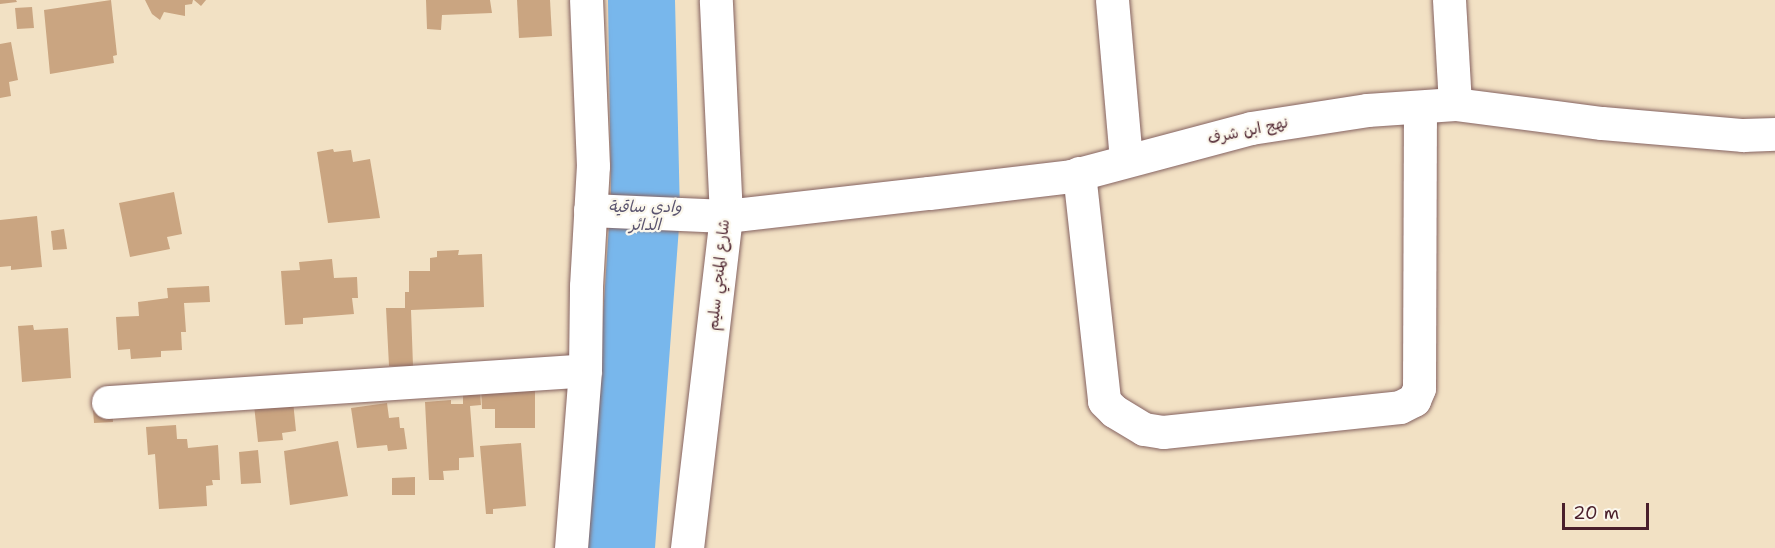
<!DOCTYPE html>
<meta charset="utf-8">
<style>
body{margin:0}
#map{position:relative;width:1775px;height:548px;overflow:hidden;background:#f2e1c4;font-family:"Shantell Sans","Playpen Sans Arabic",sans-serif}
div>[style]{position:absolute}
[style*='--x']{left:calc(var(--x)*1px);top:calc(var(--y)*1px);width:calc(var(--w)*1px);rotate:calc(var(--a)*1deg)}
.water>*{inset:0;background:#78b7ec}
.building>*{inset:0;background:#caa581}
.roads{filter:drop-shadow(0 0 2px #856361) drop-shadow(0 0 2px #856361)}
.street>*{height:33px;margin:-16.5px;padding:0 16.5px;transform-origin:16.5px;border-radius:16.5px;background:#fff}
.secondary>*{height:33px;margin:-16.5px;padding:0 16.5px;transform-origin:16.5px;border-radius:16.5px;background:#fff}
span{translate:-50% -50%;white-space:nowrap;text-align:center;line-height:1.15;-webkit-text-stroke:4.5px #fbf7ec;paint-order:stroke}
.street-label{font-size:15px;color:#4a1f2b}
.water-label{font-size:16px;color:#5a546f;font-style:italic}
.scale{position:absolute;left:1562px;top:503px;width:87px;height:27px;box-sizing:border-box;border:3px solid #4a1f2b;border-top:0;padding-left:8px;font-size:18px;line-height:21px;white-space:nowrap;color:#4a1f2b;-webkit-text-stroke:4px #fbf7ec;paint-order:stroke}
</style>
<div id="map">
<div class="water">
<div style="clip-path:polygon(608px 0,675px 0,680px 214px,655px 548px,588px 548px,611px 194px)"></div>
</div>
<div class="building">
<div style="clip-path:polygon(0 0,16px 0,17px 2px,0 4px)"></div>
<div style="clip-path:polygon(111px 0,117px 55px,113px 56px,114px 63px,50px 74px,44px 10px)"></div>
<div style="clip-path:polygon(145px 0,193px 0,192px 4px,185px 5px,185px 16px,164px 12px,160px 20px,152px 14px)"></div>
<div style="clip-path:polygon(194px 0,206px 0,201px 6px)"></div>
<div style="clip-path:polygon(426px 0,490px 0,492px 13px,442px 15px,441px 30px,427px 29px)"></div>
<div style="clip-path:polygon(517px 0,550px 0,552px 36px,519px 38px)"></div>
<div style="clip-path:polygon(32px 7px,34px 28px,17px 29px,15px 8px)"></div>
<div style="clip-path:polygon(11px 42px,18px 80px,9px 82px,11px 96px,0 98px,0 44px)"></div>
<div style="clip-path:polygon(333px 149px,334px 152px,351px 150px,353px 162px,370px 159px,380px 218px,328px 223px,317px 152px)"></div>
<div style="clip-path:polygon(174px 192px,182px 234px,167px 237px,170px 249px,130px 257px,119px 203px)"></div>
<div style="clip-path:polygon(37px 216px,42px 267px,11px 270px,11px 266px,0 267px,0 220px)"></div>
<div style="clip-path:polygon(64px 229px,67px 249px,53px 250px,51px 231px)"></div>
<div style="clip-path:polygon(459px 250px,458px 255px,482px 254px,484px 307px,411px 310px,413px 366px,389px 366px,386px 308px,405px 308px,405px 292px,409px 292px,409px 271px,430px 271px,430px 258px,437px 257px,437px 251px)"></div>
<div style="clip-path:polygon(332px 259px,334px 278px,357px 277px,358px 298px,352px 298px,354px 314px,303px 318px,303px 324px,285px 325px,281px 271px,300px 270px,299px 262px)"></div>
<div style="clip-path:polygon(209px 286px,210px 302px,184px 303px,186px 332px,181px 332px,182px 350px,161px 351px,161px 357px,131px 359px,130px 349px,118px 350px,116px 317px,139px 316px,138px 302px,168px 298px,167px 288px)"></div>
<div style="clip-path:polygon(33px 325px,34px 330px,68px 328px,71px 378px,22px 382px,18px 326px)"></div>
<div style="clip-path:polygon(535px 384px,535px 428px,495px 428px,495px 409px,482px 409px,481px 389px)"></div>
<div style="clip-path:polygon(480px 389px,481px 405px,470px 406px,474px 457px,459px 458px,459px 470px,443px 471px,444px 480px,429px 480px,425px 402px,451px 400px,451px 404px,463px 404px,463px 390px)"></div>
<div style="clip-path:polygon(293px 401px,296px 431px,282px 433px,283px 440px,258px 442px,254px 405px)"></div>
<div style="clip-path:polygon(387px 403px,389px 418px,399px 417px,400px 428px,404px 428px,407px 449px,388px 451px,387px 445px,357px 448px,351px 408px)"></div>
<div style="clip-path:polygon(112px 407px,113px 422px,94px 423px,93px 409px)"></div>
<div style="clip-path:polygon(176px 425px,177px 439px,187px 439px,188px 448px,218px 445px,220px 480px,212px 480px,213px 485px,206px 486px,207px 506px,159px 509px,155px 454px,148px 455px,146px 427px)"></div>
<div style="clip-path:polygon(338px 441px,348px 496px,290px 505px,284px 451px)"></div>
<div style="clip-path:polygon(521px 443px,526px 506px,493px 509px,493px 514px,486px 514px,480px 446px)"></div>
<div style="clip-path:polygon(258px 450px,261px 483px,241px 484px,239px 452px)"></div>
<div style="clip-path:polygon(415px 477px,415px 495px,392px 495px,392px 478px)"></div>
</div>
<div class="roads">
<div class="street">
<div style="--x:1112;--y:0;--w:160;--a:85"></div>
<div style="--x:1449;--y:0;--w:104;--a:86.7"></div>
<div style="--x:1079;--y:173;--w:229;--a:83.7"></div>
<div style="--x:1104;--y:401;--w:14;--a:45"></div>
<div style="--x:1114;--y:411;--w:35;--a:31"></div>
<div style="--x:1144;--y:429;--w:19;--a:9"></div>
<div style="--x:1163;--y:432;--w:238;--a:-6"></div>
<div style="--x:1400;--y:407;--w:16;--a:-27"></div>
<div style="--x:1414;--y:400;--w:13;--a:-67"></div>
<div style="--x:1419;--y:388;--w:281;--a:-89.8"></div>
<div style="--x:108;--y:402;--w:478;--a:-3.8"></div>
</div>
<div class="secondary">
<div style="--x:590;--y:210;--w:136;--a:2.5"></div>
<div style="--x:726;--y:216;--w:204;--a:-6.5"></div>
<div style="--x:929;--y:193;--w:143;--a:-6.8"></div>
<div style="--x:1071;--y:176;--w:186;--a:-14.9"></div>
<div style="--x:1251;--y:128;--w:117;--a:-8.8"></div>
<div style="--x:1367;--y:110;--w:88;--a:-3.9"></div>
<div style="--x:1455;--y:104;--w:148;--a:7.4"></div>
<div style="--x:1602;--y:123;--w:142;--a:4.9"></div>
<div style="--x:1743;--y:135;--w:32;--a:-2"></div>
<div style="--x:571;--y:548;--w:179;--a:-85.5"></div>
<div style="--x:585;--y:370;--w:84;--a:-89.3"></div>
<div style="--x:586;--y:286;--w:120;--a:-86.7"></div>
<div style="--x:593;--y:166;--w:166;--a:-92.4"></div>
<div style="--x:687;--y:548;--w:334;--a:-83.3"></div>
<div style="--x:726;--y:216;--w:216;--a:-92.7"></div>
</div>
</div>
<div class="street-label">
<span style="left:1248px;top:131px;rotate:-12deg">نهج ابن شرف</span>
<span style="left:719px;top:275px;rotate:-84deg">شارع المنجي سليم</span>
</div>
<div class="water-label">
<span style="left:645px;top:216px">وادي ساقية<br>الدائر</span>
</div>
<div class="scale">20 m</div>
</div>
